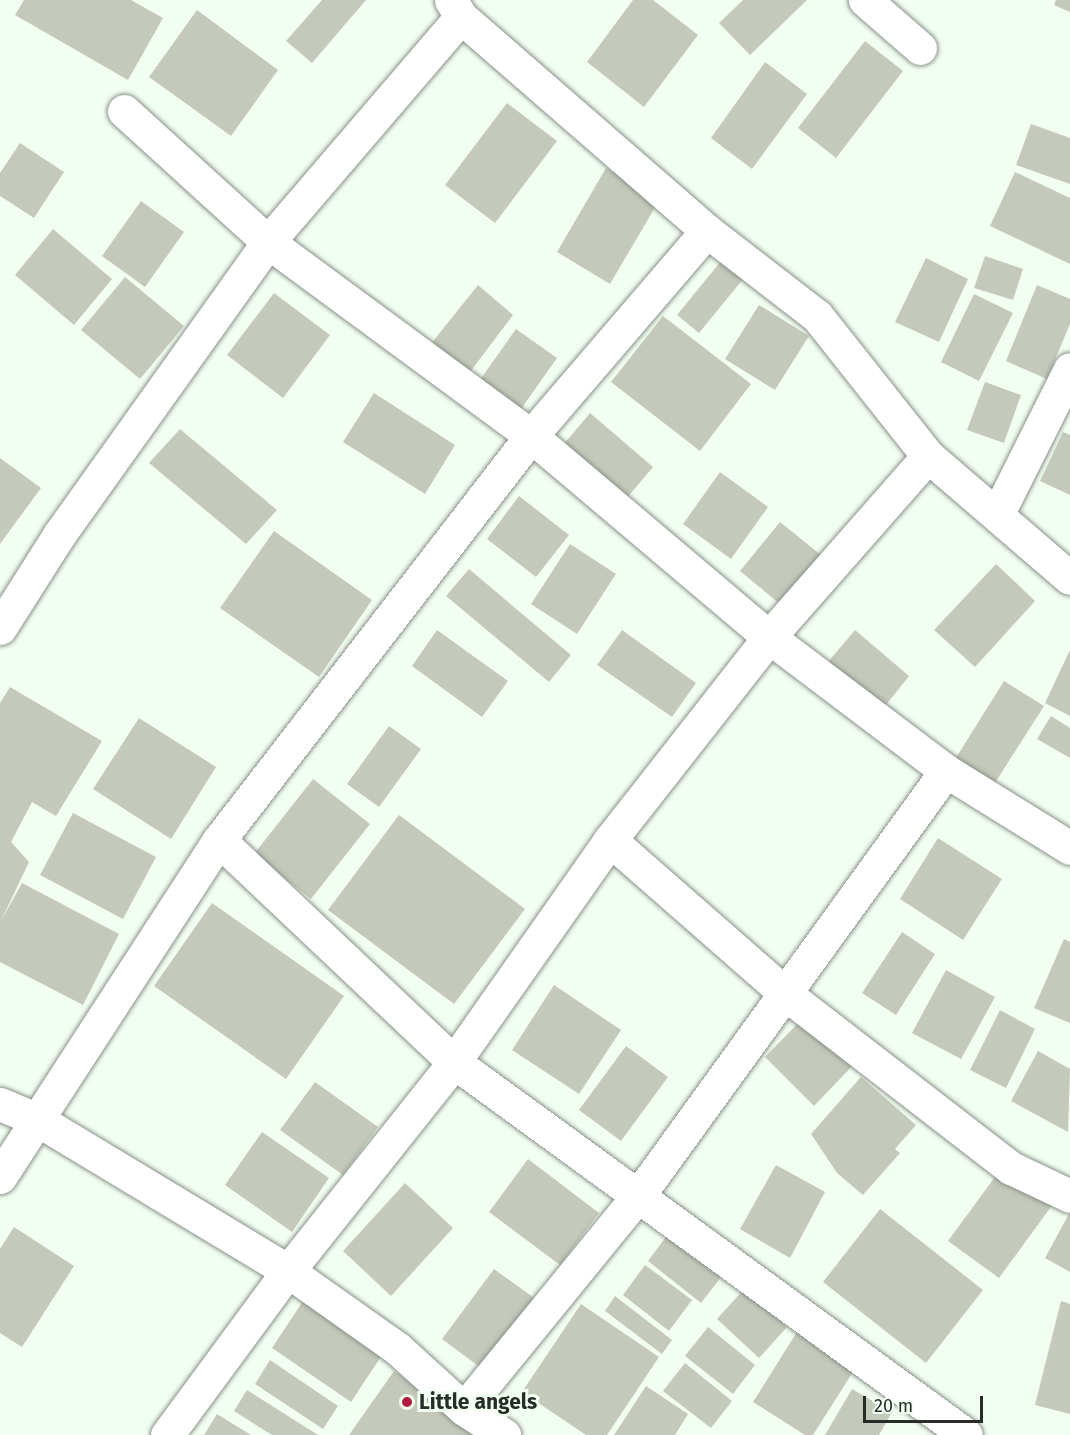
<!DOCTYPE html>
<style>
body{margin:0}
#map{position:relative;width:1070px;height:1435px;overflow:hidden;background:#f3fef3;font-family:"Fira Sans",sans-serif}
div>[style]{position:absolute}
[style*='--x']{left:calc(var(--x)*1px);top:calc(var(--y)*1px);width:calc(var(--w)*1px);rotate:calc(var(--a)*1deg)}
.building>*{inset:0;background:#c5c9bb}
.roads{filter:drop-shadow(0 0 2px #889288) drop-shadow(0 0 2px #889288)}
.minor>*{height:33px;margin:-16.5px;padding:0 16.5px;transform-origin:16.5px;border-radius:16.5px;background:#fff}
.dots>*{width:16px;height:16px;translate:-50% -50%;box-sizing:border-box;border:3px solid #f3fef3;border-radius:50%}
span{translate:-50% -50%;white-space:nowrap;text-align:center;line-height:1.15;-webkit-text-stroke:6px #f3fef3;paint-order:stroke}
.poi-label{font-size:21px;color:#282c28;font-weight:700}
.left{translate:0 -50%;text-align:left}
.scale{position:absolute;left:863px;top:1396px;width:120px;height:27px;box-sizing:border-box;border:3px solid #282c28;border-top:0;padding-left:8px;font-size:18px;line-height:21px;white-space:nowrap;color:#282c28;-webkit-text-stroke:4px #f3fef3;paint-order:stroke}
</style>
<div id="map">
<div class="building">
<div style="clip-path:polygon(24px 0,131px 0,163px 18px,128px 80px,15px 15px)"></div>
<div style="clip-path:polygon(322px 0,366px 0,312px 63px,286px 41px)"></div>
<div style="clip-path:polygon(633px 0,653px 0,698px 35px,644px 107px,587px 62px)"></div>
<div style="clip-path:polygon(743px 0,807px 0,750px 55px,719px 23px)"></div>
<div style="clip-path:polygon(1056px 0,1070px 0,1070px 12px,1054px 5px)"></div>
<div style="clip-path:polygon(197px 10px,278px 70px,231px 136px,149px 77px)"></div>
<div style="clip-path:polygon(865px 41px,903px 71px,836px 158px,798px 128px)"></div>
<div style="clip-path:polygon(765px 62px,807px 94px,752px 169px,711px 138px)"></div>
<div style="clip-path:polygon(507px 103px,557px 141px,495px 223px,445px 185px)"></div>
<div style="clip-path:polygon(1031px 124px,1070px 138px,1070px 184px,1016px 165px)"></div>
<div style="clip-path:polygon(20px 143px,64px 172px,34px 218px,0 196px,0 173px)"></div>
<div style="clip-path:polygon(606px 168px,660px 199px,610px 284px,557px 252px)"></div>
<div style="clip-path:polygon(1015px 172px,1070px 198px,1070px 264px,990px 226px)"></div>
<div style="clip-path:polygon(141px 201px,184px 232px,145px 287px,102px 256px)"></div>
<div style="clip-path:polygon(53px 229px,112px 279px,74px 325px,15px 275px)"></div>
<div style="clip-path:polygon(985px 256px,1023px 269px,1013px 300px,974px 288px)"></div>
<div style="clip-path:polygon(926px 258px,968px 279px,939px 342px,895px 322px)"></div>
<div style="clip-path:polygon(722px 260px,744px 278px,699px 333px,677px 315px)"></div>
<div style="clip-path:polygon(125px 277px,184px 326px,140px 379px,81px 330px)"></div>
<div style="clip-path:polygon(478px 285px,513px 315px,467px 376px,426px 350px)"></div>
<div style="clip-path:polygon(1037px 285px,1070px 299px,1070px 324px,1047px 379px,1006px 361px)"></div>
<div style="clip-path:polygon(274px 293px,330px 335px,283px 398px,227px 355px)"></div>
<div style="clip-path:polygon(974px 294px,1013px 313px,979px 381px,941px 362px)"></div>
<div style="clip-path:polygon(759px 305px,809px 336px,775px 390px,725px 359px)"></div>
<div style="clip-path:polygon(663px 316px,751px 384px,700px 451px,611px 382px)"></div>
<div style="clip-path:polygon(516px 329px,557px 358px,516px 416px,475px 387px)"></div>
<div style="clip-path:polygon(985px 382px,1021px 395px,1004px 443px,967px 430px)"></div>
<div style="clip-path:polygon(374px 393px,455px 445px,425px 494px,343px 442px)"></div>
<div style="clip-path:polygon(590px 413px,653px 467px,621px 505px,558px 451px)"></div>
<div style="clip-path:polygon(180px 429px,277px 510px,246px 544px,149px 463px)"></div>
<div style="clip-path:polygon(1063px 432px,1070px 435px,1070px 495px,1040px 481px)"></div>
<div style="clip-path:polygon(0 458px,41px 488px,0 544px)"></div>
<div style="clip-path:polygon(720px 472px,768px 507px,731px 559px,683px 524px)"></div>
<div style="clip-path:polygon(519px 496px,569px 535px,536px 577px,487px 539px)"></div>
<div style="clip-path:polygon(780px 522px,826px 559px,786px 609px,740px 571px)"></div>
<div style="clip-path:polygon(274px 531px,372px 600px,319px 677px,220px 608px)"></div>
<div style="clip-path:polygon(570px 544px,616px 574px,577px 634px,531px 604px)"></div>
<div style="clip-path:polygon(996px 564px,1035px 601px,975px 667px,934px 630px)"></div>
<div style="clip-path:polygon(469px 569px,571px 655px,549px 682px,446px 596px)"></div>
<div style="clip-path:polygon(437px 630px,508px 681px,482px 717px,412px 666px)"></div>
<div style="clip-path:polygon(622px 630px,696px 683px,672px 717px,597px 665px)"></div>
<div style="clip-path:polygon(855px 630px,909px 676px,878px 715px,823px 668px)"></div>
<div style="clip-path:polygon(1070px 650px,1070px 716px,1045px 703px)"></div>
<div style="clip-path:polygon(1004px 681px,1044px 706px,993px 786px,954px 761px)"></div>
<div style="clip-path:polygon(10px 687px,102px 741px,56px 816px,32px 802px,11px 842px,29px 862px,1px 921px,22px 883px,119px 934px,83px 1005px,0 962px,0 703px)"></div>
<div style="clip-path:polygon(1051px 716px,1070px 728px,1070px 758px,1037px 739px)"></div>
<div style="clip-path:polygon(139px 718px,216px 767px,171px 839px,93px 789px)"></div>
<div style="clip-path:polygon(389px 726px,421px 749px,379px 807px,347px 784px)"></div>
<div style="clip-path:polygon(313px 779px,370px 824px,311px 899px,254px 854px)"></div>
<div style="clip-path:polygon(73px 813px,156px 857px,123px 919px,40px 875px)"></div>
<div style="clip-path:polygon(399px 815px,525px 909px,454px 1004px,328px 910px)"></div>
<div style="clip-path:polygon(938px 838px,1002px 879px,963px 940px,900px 899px)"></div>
<div style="clip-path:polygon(212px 903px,344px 996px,286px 1079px,154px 986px)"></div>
<div style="clip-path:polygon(902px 932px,935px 954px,896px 1015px,862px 993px)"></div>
<div style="clip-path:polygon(1064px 939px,1070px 942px,1070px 1023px,1034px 1008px)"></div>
<div style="clip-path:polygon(946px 970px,995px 997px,961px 1059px,912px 1033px)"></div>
<div style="clip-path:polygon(554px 985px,621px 1030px,579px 1094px,512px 1050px)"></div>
<div style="clip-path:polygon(1000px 1010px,1035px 1029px,1006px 1088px,970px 1070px)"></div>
<div style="clip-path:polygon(808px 1013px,857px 1061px,814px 1106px,765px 1057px)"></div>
<div style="clip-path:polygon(626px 1046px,668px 1077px,621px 1141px,579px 1110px)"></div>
<div style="clip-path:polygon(1038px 1051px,1070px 1069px,1068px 1132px,1011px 1101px)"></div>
<div style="clip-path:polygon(861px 1077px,916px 1125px,895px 1149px,900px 1153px,863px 1195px,837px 1173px,811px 1134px)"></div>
<div style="clip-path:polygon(315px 1082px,378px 1127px,343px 1175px,280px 1130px)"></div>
<div style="clip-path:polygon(262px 1132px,329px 1178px,292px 1232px,225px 1185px)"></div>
<div style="clip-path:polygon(528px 1159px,599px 1213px,560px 1265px,489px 1212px)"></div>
<div style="clip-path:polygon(776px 1165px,825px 1192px,790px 1258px,740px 1229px)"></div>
<div style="clip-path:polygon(1003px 1166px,1053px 1204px,999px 1278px,948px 1241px)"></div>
<div style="clip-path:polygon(405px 1183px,453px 1228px,391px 1296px,343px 1251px)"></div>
<div style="clip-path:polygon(880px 1209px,983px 1290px,926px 1363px,823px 1282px)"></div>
<div style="clip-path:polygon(1070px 1212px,1070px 1272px,1045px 1258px)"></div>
<div style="clip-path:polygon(674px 1226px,728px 1268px,701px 1303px,648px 1261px)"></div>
<div style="clip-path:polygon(14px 1227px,74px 1266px,22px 1347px,0 1333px,0 1249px)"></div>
<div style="clip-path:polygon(645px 1265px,692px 1300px,669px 1331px,623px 1295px)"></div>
<div style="clip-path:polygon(494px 1269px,537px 1300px,485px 1371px,442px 1339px)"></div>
<div style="clip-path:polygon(745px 1288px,787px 1327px,759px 1358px,717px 1319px)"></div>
<div style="clip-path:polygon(309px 1292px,388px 1346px,351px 1402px,272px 1348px)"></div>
<div style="clip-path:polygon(615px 1296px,672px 1340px,662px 1354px,605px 1311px)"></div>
<div style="clip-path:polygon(1061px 1301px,1070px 1304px,1070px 1414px,1035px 1405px)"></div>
<div style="clip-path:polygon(581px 1304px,659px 1357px,607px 1435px,586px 1435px,522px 1392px)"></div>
<div style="clip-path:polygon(805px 1319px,863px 1356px,813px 1435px,805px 1435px,753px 1402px)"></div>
<div style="clip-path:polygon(708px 1327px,755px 1365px,733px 1394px,685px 1356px)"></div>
<div style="clip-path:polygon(270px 1360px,338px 1406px,323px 1429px,255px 1384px)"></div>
<div style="clip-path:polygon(685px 1363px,732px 1401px,711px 1428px,663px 1391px)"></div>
<div style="clip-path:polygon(394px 1371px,480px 1432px,478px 1435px,349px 1435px)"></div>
<div style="clip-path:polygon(646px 1386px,688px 1414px,675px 1435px,614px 1435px)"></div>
<div style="clip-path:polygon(852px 1389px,892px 1412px,879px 1435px,825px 1435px)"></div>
<div style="clip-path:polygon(247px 1390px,318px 1435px,272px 1435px,234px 1411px)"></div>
<div style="clip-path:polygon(217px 1414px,251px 1435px,204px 1435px)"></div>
</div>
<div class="roads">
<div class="minor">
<div style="--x:451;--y:0;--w:20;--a:60"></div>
<div style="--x:461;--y:17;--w:326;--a:41"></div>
<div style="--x:707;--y:231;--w:139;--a:37.7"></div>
<div style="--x:817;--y:316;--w:179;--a:51.6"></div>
<div style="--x:928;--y:456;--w:187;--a:40.7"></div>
<div style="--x:865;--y:0;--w:73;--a:41.1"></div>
<div style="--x:124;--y:111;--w:195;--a:42.3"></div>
<div style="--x:268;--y:242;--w:327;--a:36.4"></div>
<div style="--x:531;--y:436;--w:312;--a:40.2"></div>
<div style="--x:769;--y:637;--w:222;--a:37.1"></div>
<div style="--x:946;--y:771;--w:146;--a:31.8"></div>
<div style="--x:997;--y:515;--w:163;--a:-63.4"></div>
<div style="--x:0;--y:628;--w:110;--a:-57.6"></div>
<div style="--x:59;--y:535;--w:360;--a:-54.5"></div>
<div style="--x:268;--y:242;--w:296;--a:-49.4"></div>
<div style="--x:219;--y:840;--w:323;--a:43.4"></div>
<div style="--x:454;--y:1062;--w:633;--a:36.07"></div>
<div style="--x:610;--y:840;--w:235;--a:41.2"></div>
<div style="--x:787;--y:995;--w:283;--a:37.7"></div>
<div style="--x:1011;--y:1168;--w:65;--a:25.4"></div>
<div style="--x:0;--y:1104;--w:41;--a:22.8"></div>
<div style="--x:38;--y:1120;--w:292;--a:31.1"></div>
<div style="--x:288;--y:1271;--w:135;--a:35.3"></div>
<div style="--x:398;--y:1349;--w:89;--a:42.3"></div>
<div style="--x:464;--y:1409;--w:48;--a:33"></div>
<div style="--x:0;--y:1177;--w:402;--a:-57"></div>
<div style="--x:219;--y:840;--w:510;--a:-52.32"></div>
<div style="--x:531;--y:436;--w:270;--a:-49.4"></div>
<div style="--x:464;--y:1409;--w:275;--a:-50.8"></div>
<div style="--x:638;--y:1196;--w:525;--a:-54.07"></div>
<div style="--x:167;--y:1435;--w:204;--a:-53.6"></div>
<div style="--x:288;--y:1271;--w:267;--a:-51.5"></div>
<div style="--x:454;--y:1062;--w:271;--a:-54.9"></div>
<div style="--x:610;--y:840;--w:258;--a:-51.9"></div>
<div style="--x:769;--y:637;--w:241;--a:-48.7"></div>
</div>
</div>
<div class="dots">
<div style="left:407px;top:1402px;background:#b11d41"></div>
</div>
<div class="poi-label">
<span class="left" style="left:419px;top:1402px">Little angels</span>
</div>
<div class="scale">20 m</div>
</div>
